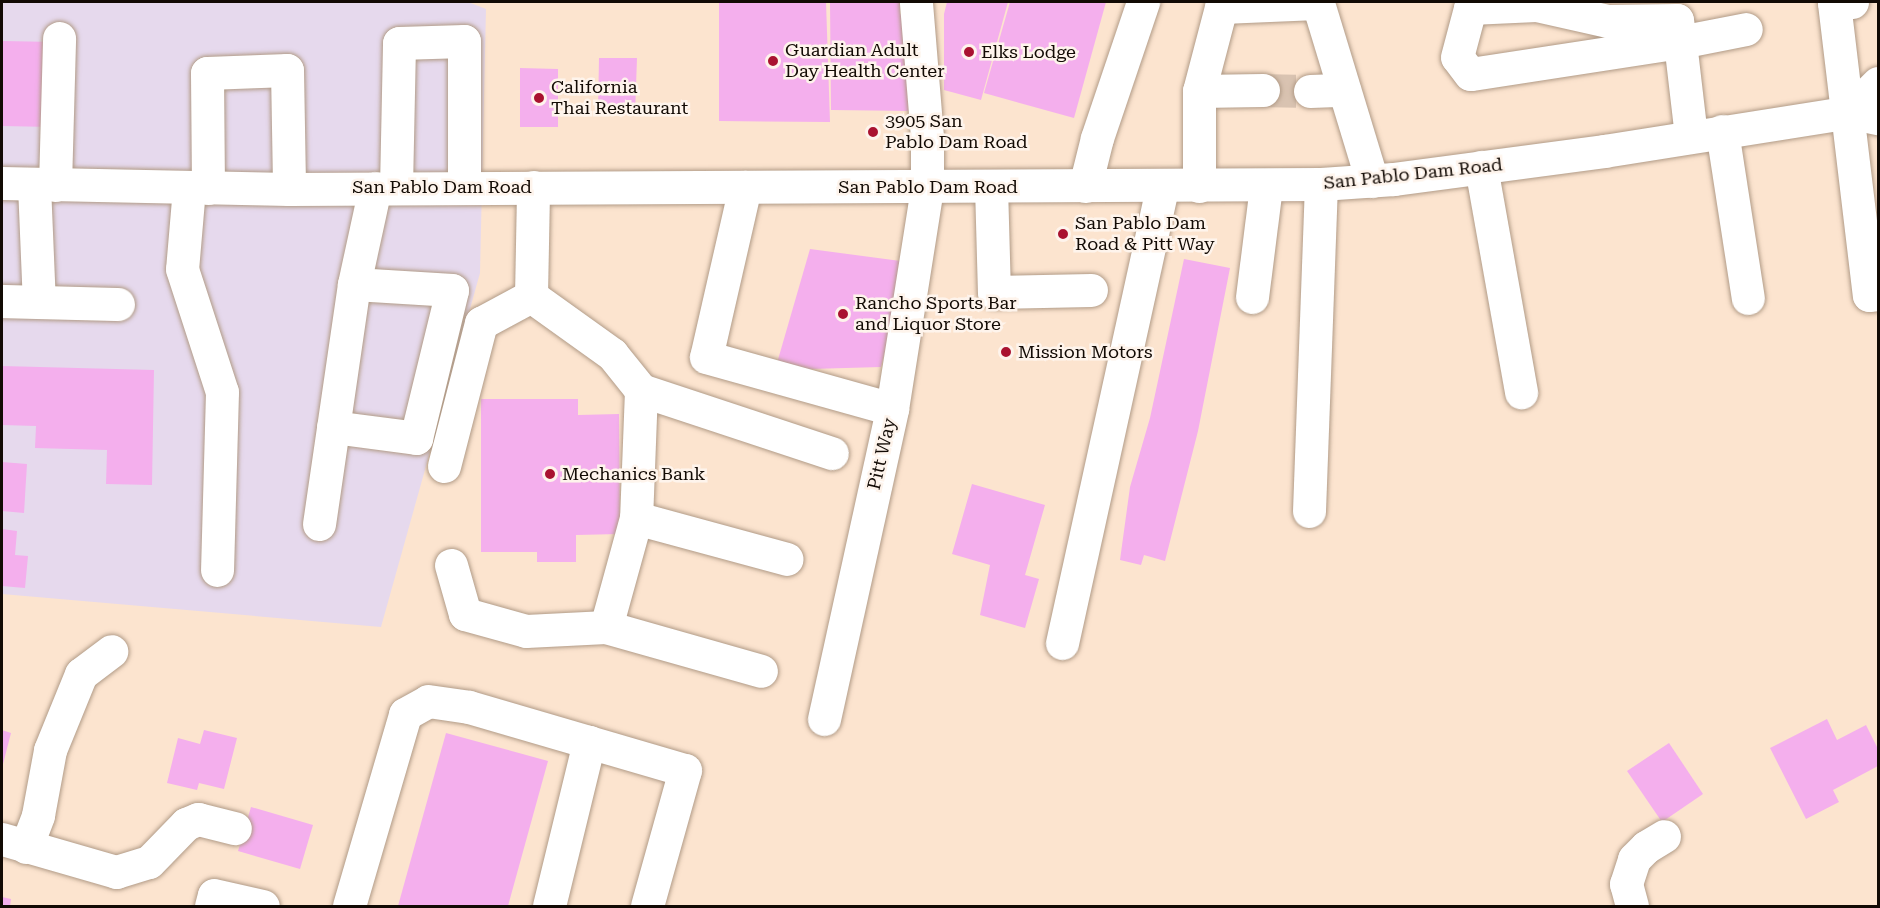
<!DOCTYPE html>
<style>
body{margin:0}
#map{position:relative;width:1880px;height:908px;overflow:hidden;background:#fce4cf;font-family:"Roboto Serif",serif}
div>[style]{position:absolute}
[style*='--x']{left:calc(var(--x)*1px);top:calc(var(--y)*1px);width:calc(var(--w)*1px);rotate:calc(var(--a)*1deg)}
.commercial>*{inset:0;background:#e6d9ed}
.building>*{inset:0;background:#f4afed}
.minor-tunnel>*{height:33px;margin-top:-16.5px;transform-origin:0;background:repeating-linear-gradient(90deg,#d9c3b1 0 33px,transparent 0 49px)}
.roads{filter:drop-shadow(0 0 2px #b19b87) drop-shadow(0 0 2px #b19b87)}
.minor>*{height:33px;margin:-16.5px;padding:0 16.5px;transform-origin:16.5px;border-radius:16.5px;background:#fff}
.major>*{height:33px;margin:-16.5px;padding:0 16.5px;transform-origin:16.5px;border-radius:16.5px;background:#fff}
.dots>*{width:16px;height:16px;translate:-50% -50%;box-sizing:border-box;border:3px solid #fef4ec;border-radius:50%}
span{translate:-50% -50%;white-space:nowrap;text-align:center;line-height:1.15;-webkit-text-stroke:5px #fef4ec;paint-order:stroke}
.poi-label{font-size:18px;color:#120a04}
.left{translate:0 -50%;text-align:left}
.street-label{font-size:18px;color:#120a04}
.frame{position:absolute;inset:0;border:3px solid #120a04;pointer-events:none}
</style>
<div id="map">
<div class="commercial">
<div style="clip-path:polygon(2px 2px,468px 2px,486px 9px,480px 273px,381px 627px,2px 594px)"></div>
</div>
<div class="building">
<div style="clip-path:polygon(719px 2px,826px 2px,830px 122px,719px 121px)"></div>
<div style="clip-path:polygon(830px 2px,900px 2px,900px 14px,913px 16px,912px 111px,831px 110px)"></div>
<div style="clip-path:polygon(947px 2px,1008px 2px,981px 100px,944px 90px,944px 14px)"></div>
<div style="clip-path:polygon(1010px 2px,1106px 2px,1074px 118px,984px 93px)"></div>
<div style="clip-path:polygon(2px 41px,55px 42px,52px 127px,2px 126px)"></div>
<div style="clip-path:polygon(599px 58px,637px 58px,635px 115px,598px 113px)"></div>
<div style="clip-path:polygon(520px 68px,558px 69px,558px 127px,520px 127px)"></div>
<div style="clip-path:polygon(810px 249px,908px 262px,881px 367px,775px 370px)"></div>
<div style="clip-path:polygon(1184px 259px,1230px 268px,1198px 431px,1165px 561px,1144px 555px,1141px 565px,1120px 560px,1130px 487px,1150px 418px)"></div>
<div style="clip-path:polygon(2px 366px,154px 370px,152px 485px,106px 484px,107px 450px,35px 448px,36px 426px,2px 425px)"></div>
<div style="clip-path:polygon(481px 399px,578px 399px,578px 415px,619px 414px,620px 534px,576px 535px,576px 562px,537px 562px,537px 552px,481px 552px)"></div>
<div style="clip-path:polygon(2px 462px,27px 464px,24px 513px,2px 511px)"></div>
<div style="clip-path:polygon(972px 484px,1045px 505px,1025px 575px,1039px 579px,1025px 628px,980px 615px,990px 565px,952px 554px)"></div>
<div style="clip-path:polygon(2px 529px,17px 531px,15px 555px,28px 556px,25px 588px,2px 586px)"></div>
<div style="clip-path:polygon(1827px 719px,1837px 740px,1866px 725px,1878px 749px,1878px 766px,1833px 790px,1839px 802px,1806px 819px,1770px 748px)"></div>
<div style="clip-path:polygon(2px 730px,11px 733px,2px 768px)"></div>
<div style="clip-path:polygon(204px 730px,237px 738px,224px 789px,199px 783px,197px 790px,167px 783px,178px 738px,200px 744px)"></div>
<div style="clip-path:polygon(446px 733px,548px 761px,508px 906px,398px 906px)"></div>
<div style="clip-path:polygon(1669px 743px,1703px 794px,1662px 822px,1627px 771px)"></div>
<div style="clip-path:polygon(251px 807px,313px 825px,300px 869px,238px 851px)"></div>
<div style="clip-path:polygon(2px 897px,11px 899px,10px 906px,2px 906px)"></div>
</div>
<div class="minor-tunnel">
<div style="--x:1263;--y:90;--w:47;--a:1.2"></div>
</div>
<div class="roads">
<div class="minor">
<div style="--x:1852;--y:2;--w:18;--a:177"></div>
<div style="--x:1834;--y:3;--w:294;--a:83.2"></div>
<div style="--x:1869;--y:295;--w:9;--a:-6"></div>
<div style="--x:1536;--y:5;--w:74;--a:12.5"></div>
<div style="--x:1608;--y:21;--w:69;--a:-0.8"></div>
<div style="--x:1677;--y:20;--w:22;--a:82"></div>
<div style="--x:1680;--y:42;--w:212;--a:171.3"></div>
<div style="--x:1470;--y:74;--w:21;--a:-127"></div>
<div style="--x:1457;--y:57;--w:51;--a:-75.1"></div>
<div style="--x:1470;--y:8;--w:66;--a:-2.6"></div>
<div style="--x:1199;--y:91;--w:64;--a:-0.9"></div>
<div style="--x:1310;--y:91;--w:34;--a:-2"></div>
<div style="--x:1722;--y:131;--w:169;--a:81.2"></div>
<div style="--x:1691;--y:136;--w:95;--a:-96.7"></div>
<div style="--x:1680;--y:42;--w:67;--a:-11.1"></div>
<div style="--x:1481;--y:167;--w:229;--a:79.9"></div>
<div style="--x:34;--y:185;--w:117;--a:87.6"></div>
<div style="--x:55;--y:185;--w:147;--a:-88.4"></div>
<div style="--x:991;--y:186;--w:106;--a:88.4"></div>
<div style="--x:994;--y:292;--w:97;--a:-1.2"></div>
<div style="--x:1085;--y:186;--w:49;--a:-76"></div>
<div style="--x:1097;--y:138;--w:144;--a:-71.3"></div>
<div style="--x:1199;--y:186;--w:95;--a:-90"></div>
<div style="--x:1199;--y:91;--w:87;--a:-75.3"></div>
<div style="--x:1221;--y:7;--w:97;--a:-2.4"></div>
<div style="--x:1318;--y:3;--w:186;--a:73.1"></div>
<div style="--x:745;--y:187;--w:174;--a:102.9"></div>
<div style="--x:706;--y:357;--w:193;--a:15.6"></div>
<div style="--x:189;--y:188;--w:81;--a:94.9"></div>
<div style="--x:182;--y:269;--w:129;--a:72"></div>
<div style="--x:222;--y:392;--w:178;--a:91.6"></div>
<div style="--x:208;--y:188;--w:115;--a:-90.5"></div>
<div style="--x:207;--y:73;--w:80;--a:-2.1"></div>
<div style="--x:287;--y:70;--w:119;--a:89"></div>
<div style="--x:396;--y:188;--w:145;--a:-88.8"></div>
<div style="--x:399;--y:43;--w:65;--a:-1.8"></div>
<div style="--x:464;--y:41;--w:146;--a:90"></div>
<div style="--x:531;--y:296;--w:109;--a:-88.9"></div>
<div style="--x:1252;--y:297;--w:112;--a:-82.8"></div>
<div style="--x:2;--y:301;--w:116;--a:1.5"></div>
<div style="--x:641;--y:390;--w:128;--a:92.2"></div>
<div style="--x:636;--y:518;--w:156;--a:15.2"></div>
<div style="--x:333;--y:427;--w:84;--a:7.5"></div>
<div style="--x:416;--y:438;--w:152;--a:-76.3"></div>
<div style="--x:452;--y:290;--w:98;--a:-176.5"></div>
<div style="--x:444;--y:466;--w:148;--a:-75.5"></div>
<div style="--x:481;--y:323;--w:57;--a:-28.4"></div>
<div style="--x:531;--y:296;--w:100;--a:35.6"></div>
<div style="--x:612;--y:354;--w:46;--a:51.1"></div>
<div style="--x:641;--y:390;--w:201;--a:18.3"></div>
<div style="--x:1309;--y:511;--w:327;--a:-87.9"></div>
<div style="--x:636;--y:518;--w:113;--a:105.4"></div>
<div style="--x:606;--y:627;--w:161;--a:15.8"></div>
<div style="--x:319;--y:524;--w:243;--a:-81.7"></div>
<div style="--x:354;--y:284;--w:98;--a:-77.7"></div>
<div style="--x:451;--y:565;--w:51;--a:74.1"></div>
<div style="--x:465;--y:614;--w:63;--a:15.6"></div>
<div style="--x:526;--y:631;--w:80;--a:-2.9"></div>
<div style="--x:1062;--y:643;--w:467;--a:-77.6"></div>
<div style="--x:824;--y:719;--w:317;--a:-77.6"></div>
<div style="--x:892;--y:409;--w:225;--a:-81"></div>
<div style="--x:927;--y:187;--w:50;--a:-90"></div>
<div style="--x:927;--y:137;--w:135;--a:-94.7"></div>
<div style="--x:2;--y:839;--w:119;--a:16.1"></div>
<div style="--x:116;--y:872;--w:34;--a:-17"></div>
<div style="--x:149;--y:862;--w:53;--a:-45.8"></div>
<div style="--x:186;--y:824;--w:13;--a:-23"></div>
<div style="--x:198;--y:819;--w:38;--a:14"></div>
<div style="--x:26;--y:847;--w:34;--a:-69"></div>
<div style="--x:38;--y:815;--w:66;--a:-79.5"></div>
<div style="--x:50;--y:750;--w:82;--a:-67.8"></div>
<div style="--x:81;--y:674;--w:38;--a:-37"></div>
<div style="--x:211;--y:906;--w:11;--a:-75"></div>
<div style="--x:214;--y:895;--w:50;--a:12.7"></div>
<div style="--x:349;--y:906;--w:200;--a:-73.7"></div>
<div style="--x:405;--y:714;--w:26;--a:-29"></div>
<div style="--x:428;--y:701;--w:41;--a:8.3"></div>
<div style="--x:469;--y:707;--w:225;--a:16.3"></div>
<div style="--x:685;--y:770;--w:141;--a:105.6"></div>
<div style="--x:549;--y:906;--w:169;--a:-76.3"></div>
<div style="--x:1632;--y:906;--w:23;--a:-105"></div>
<div style="--x:1626;--y:884;--w:26;--a:-72"></div>
<div style="--x:1634;--y:859;--w:17;--a:-45"></div>
<div style="--x:1646;--y:847;--w:21;--a:-31"></div>
</div>
<div class="major">
<div style="--x:1849;--y:112;--w:41;--a:-45"></div>
<div style="--x:2;--y:183;--w:287;--a:1.2"></div>
<div style="--x:289;--y:189;--w:1032;--a:-0.28"></div>
<div style="--x:1321;--y:184;--w:73;--a:-3.9"></div>
<div style="--x:1394;--y:179;--w:212;--a:-7.6"></div>
<div style="--x:1604;--y:151;--w:248;--a:-9"></div>
<div style="--x:1849;--y:112;--w:30;--a:12"></div>
</div>
</div>
<div class="dots">
<div style="left:969px;top:52px;background:#a91230"></div>
<div style="left:773px;top:61px;background:#a91230"></div>
<div style="left:539px;top:98px;background:#a91230"></div>
<div style="left:873px;top:132px;background:#a91230"></div>
<div style="left:1063px;top:234px;background:#a91230"></div>
<div style="left:843px;top:314px;background:#a91230"></div>
<div style="left:1006px;top:352px;background:#a91230"></div>
<div style="left:550px;top:474px;background:#a91230"></div>
</div>
<div class="poi-label">
<span class="left" style="left:785px;top:61px">Guardian Adult<br>Day Health Center</span>
<span class="left" style="left:981px;top:52px">Elks Lodge</span>
<span class="left" style="left:551px;top:98px">California<br>Thai Restaurant</span>
<span class="left" style="left:885px;top:132px">3905 San<br>Pablo Dam Road</span>
<span class="left" style="left:1075px;top:234px">San Pablo Dam<br>Road &amp; Pitt Way</span>
<span class="left" style="left:855px;top:314px">Rancho Sports Bar<br>and Liquor Store</span>
<span class="left" style="left:1018px;top:352px">Mission Motors</span>
<span class="left" style="left:562px;top:474px">Mechanics Bank</span>
</div>
<div class="street-label">
<span style="left:1413px;top:174px;rotate:-6deg">San Pablo Dam Road</span>
<span style="left:442px;top:187px">San Pablo Dam Road</span>
<span style="left:928px;top:187px">San Pablo Dam Road</span>
<span style="left:882px;top:454px;rotate:-77deg">Pitt Way</span>
</div>
<div class="frame"></div>
</div>
